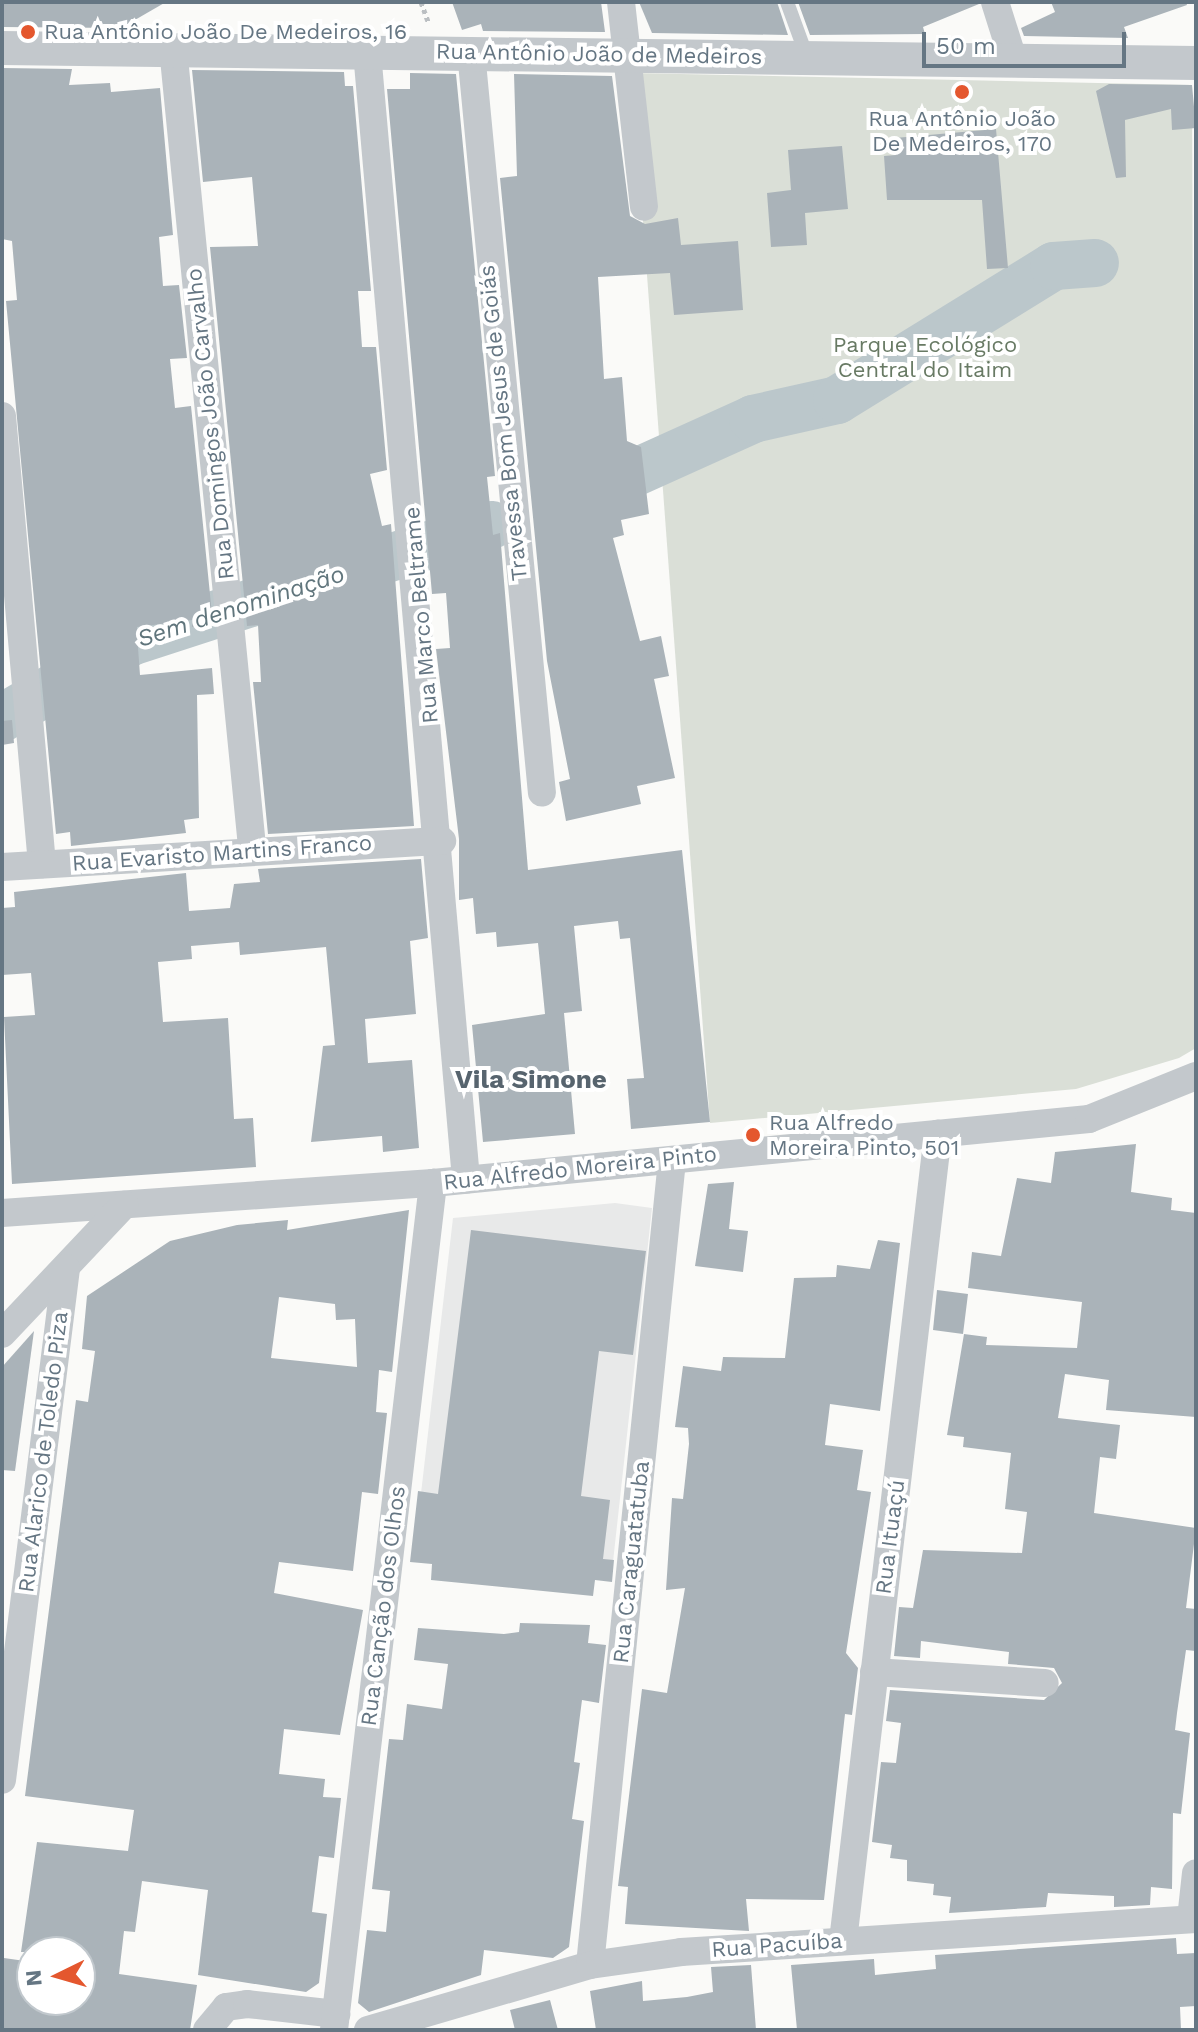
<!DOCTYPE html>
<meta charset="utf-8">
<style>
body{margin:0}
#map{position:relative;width:1198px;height:2032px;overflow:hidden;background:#fafaf8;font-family:"Work Sans",sans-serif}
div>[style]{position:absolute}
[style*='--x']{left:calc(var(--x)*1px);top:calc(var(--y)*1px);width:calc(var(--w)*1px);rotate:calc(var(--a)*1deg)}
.built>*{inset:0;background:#e8e9e9}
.green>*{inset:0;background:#dadfd7}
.river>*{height:48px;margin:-24px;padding:0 24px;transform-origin:24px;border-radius:24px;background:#bbc7cb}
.building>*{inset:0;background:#aab3b9}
.path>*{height:5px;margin-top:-2.5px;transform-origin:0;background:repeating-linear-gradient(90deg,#bbbfc2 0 4px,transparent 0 8px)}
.service>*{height:14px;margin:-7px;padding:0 7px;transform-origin:7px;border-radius:7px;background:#c3c8cc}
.minor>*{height:28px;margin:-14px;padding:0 14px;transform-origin:14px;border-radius:14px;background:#c3c8cc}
.tertiary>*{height:34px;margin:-17px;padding:0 17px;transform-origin:17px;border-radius:17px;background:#c3c8cc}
.dots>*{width:22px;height:22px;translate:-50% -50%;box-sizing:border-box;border:4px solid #fff;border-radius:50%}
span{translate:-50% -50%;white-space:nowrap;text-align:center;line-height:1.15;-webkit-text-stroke:8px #fff;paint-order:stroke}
.poi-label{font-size:22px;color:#657683}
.left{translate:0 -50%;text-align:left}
.street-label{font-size:22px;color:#657683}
.park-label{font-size:22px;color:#687a64}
.water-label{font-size:24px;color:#60757c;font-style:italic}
.quarter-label{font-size:26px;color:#57646e;font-weight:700}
.frame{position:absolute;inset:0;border:4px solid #657683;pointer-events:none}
.north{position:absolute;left:16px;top:1936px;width:80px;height:80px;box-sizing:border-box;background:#fff;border:2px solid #c1c8cd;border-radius:50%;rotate:265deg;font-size:22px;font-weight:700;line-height:32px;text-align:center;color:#657683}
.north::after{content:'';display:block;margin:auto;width:28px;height:36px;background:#e4572e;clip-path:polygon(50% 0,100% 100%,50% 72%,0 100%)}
.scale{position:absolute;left:922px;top:32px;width:204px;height:36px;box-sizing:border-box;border:4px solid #657683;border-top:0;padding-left:10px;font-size:24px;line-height:28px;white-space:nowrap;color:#657683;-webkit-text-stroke:6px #fff;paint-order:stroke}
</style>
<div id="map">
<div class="built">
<div style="clip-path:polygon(615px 1203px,652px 1208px,612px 1571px,415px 1545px,453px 1218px)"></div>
</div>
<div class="green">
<div style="clip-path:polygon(632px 73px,1192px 85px,1196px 1048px,1179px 1058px,1076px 1089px,710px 1123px)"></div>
</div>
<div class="river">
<div style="--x:585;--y:495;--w:184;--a:-24.3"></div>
<div style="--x:753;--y:419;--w:86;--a:-12.7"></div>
<div style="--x:837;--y:400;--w:255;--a:-31.7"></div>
<div style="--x:1054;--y:266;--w:41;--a:-4.2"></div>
<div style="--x:2;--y:718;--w:150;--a:-30.5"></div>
<div style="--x:131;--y:642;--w:379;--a:-18"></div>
</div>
<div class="building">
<div style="clip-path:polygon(2px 2px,166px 2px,121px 28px,2px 27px)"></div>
<div style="clip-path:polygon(452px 2px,601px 2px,605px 32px,483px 31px,481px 24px,462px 30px)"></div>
<div style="clip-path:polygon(639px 2px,777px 2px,788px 35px,652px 33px)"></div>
<div style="clip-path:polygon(798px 2px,978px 2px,979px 4px,923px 27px,925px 34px,810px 35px)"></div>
<div style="clip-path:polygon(1051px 2px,1186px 2px,1187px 5px,1124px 27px,1128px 38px,1024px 36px,1021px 28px,1055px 12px)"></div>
<div style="clip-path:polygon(2px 68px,72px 69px,69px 85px,110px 83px,111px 92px,160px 88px,173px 235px,159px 237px,163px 286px,179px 285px,187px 358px,170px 359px,175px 408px,191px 406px,213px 624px,192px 627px,192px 620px,137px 627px,137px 634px,140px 675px,212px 668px,214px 694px,197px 695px,199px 818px,184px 820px,186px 833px,71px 846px,70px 832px,56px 834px,6px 301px,17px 300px,12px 241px,2px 239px)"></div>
<div style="clip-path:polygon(192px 70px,344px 72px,345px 86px,353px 86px,371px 291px,358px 291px,362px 347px,376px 347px,387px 470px,370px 474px,382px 526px,391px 524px,414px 826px,268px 834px,253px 682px,261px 682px,258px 625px,247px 626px,210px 247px,258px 246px,252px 177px,203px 182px)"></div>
<div style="clip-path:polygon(410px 73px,456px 74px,495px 476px,487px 477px,493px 535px,500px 533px,528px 870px,682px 850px,710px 1122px,631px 1129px,627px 1079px,644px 1078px,630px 938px,620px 939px,618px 921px,574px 926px,582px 1011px,564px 1013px,575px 1134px,483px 1142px,472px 1025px,545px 1014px,538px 943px,497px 947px,496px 932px,476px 934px,473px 898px,459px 900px,459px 839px,436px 649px,450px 648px,446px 593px,432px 594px,387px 89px,410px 89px)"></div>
<div style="clip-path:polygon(514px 74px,612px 76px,630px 216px,645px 224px,678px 218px,681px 245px,738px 241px,743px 310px,674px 315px,670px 273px,598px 277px,604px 379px,622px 377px,627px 441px,641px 447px,649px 514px,621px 520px,624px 535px,613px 538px,640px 641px,661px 636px,669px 676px,654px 679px,675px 778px,637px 786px,641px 804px,566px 821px,559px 782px,570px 779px,547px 661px,500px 178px,517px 176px)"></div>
<div style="clip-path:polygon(1109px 84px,1192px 85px,1196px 128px,1172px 130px,1171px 109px,1125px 120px,1126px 177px,1116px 178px,1096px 91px)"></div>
<div style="clip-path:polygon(996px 129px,1008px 268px,987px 269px,982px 200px,887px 200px,884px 156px,896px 155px,895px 138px)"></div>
<div style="clip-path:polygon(842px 146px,848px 209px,805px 213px,807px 245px,771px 247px,767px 193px,791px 190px,788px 150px)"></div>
<div style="clip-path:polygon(12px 720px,14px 743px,2px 745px,2px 721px)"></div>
<div style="clip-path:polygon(421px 859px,428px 938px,410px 941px,416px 1014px,365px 1019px,368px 1063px,412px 1060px,419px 1148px,383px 1152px,382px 1136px,311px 1142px,323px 1046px,335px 1045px,326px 947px,240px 955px,239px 942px,191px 946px,192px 959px,158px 962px,163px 1022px,228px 1018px,234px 1119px,253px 1118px,256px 1167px,12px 1184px,4px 1017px,35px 1015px,31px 973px,2px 975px,2px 908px,15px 907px,14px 892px,186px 873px,189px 911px,230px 908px,234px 884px,260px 882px,258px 869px)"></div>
<div style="clip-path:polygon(1136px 1144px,1131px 1192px,1172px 1198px,1171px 1210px,1196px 1213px,1196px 1417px,1106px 1410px,1109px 1380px,1065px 1374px,1058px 1418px,1120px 1425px,1116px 1459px,1100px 1457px,1094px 1513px,1196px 1528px,1186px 1608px,1196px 1609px,1196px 1651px,1186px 1650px,1177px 1713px,1175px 1730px,1190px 1733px,1181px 1814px,1173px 1813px,1172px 1889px,1151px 1887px,1150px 1905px,1114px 1907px,1114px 1896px,1048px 1893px,1046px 1907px,949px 1913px,951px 1897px,933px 1895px,934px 1884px,907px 1881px,907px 1860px,890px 1858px,892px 1845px,872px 1842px,881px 1762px,896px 1763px,901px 1723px,886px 1721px,890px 1690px,1044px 1700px,1062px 1683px,1054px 1668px,1008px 1664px,1009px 1652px,921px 1641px,920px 1658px,894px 1656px,899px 1607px,913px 1608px,923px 1550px,1022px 1553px,1027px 1512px,1005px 1509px,1011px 1453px,963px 1447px,964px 1437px,947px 1435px,964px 1334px,987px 1337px,986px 1345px,1077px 1348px,1082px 1302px,968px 1288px,972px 1252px,1001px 1256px,1017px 1178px,1051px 1183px,1055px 1152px)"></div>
<div style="clip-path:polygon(734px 1182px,729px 1229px,748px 1231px,743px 1272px,695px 1266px,708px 1184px)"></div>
<div style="clip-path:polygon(evenodd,409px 1210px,392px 1372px,379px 1370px,376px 1412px,387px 1413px,378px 1494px,362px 1492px,353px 1571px,279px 1562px,274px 1593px,363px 1610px,340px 1735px,284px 1729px,279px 1774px,325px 1779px,323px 1797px,341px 1798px,334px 1858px,319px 1856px,312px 1912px,327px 1914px,319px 1983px,306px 1992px,198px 1975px,208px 1890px,142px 1881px,135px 1932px,124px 1931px,119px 1974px,197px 1985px,190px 2030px,2px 2030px,4px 1958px,32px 1962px,32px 2000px,80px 2000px,80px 1952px,21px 1952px,37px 1842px,128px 1851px,134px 1810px,25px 1796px,76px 1400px,88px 1402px,95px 1351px,82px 1349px,87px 1296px,170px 1241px,237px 1225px,288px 1220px,287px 1230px,409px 1210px,279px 1297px,335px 1304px,336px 1320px,355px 1319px,357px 1367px,271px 1358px,279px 1297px)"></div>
<div style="clip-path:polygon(471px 1230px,646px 1251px,633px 1355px,599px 1351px,581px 1496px,610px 1500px,603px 1559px,614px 1560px,612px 1582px,595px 1580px,593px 1596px,431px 1580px,432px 1564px,410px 1562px,418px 1491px,438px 1494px)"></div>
<div style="clip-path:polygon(878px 1240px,900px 1243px,880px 1411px,830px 1404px,825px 1445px,863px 1450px,857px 1490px,871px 1492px,846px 1653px,858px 1668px,852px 1715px,845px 1714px,824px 1900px,746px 1899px,749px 1931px,625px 1924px,628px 1887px,618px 1886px,642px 1689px,667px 1693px,685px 1588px,666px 1590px,672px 1498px,683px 1499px,689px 1444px,688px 1428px,675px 1427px,683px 1366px,721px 1371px,723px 1357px,785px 1358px,794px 1278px,836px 1277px,837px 1265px,870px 1269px)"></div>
<div style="clip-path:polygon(937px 1290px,968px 1294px,963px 1334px,933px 1330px)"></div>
<div style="clip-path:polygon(34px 1331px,15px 1471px,2px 1470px,2px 1367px)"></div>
<div style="clip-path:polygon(520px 1623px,590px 1625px,588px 1643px,606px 1645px,599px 1703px,582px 1700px,574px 1762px,580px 1763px,572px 1819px,584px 1821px,569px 1947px,553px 1958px,484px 1950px,481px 1975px,369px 2012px,358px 2003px,367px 1930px,386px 1932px,390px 1891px,372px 1889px,389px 1739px,403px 1740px,407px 1704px,442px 1709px,448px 1664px,414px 1660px,418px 1628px,504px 1634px,519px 1632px)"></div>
<div style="clip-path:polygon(1176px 1938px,1177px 1954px,1196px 1953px,1196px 2006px,1180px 2007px,1181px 2030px,797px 2030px,791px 1965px,874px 1959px,875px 1975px,936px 1969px,935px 1955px)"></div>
<div style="clip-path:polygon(751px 1965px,756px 2030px,596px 2030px,590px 1991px,642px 1981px,643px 2001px,687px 1997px,713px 1992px,711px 1967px)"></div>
<div style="clip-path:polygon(550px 2000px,558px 2030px,515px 2030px,510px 2010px)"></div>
</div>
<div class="path">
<div style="--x:421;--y:2;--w:23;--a:70"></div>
</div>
<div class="service">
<div style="--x:787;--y:2;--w:59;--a:70"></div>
</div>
<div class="minor">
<div style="--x:621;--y:2;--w:206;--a:83.6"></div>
<div style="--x:995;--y:2;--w:60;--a:72.5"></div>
<div style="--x:173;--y:48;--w:803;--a:84.35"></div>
<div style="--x:367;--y:52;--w:1132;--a:84.98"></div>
<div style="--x:471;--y:52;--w:744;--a:84.53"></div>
<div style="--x:2;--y:416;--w:450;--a:84.9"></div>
<div style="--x:2;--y:867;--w:441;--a:-3.4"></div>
<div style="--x:2;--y:1213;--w:432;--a:-4"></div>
<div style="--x:433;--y:1183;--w:659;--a:-5.57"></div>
<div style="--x:1089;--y:1119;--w:115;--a:-21.9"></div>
<div style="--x:2;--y:1334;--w:178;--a:-46.6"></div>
<div style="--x:874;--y:1672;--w:171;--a:3.7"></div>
<div style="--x:2;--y:1780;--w:516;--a:-82.87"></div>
<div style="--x:1191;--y:1919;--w:46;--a:-83.8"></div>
<div style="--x:843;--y:1941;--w:813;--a:-83.29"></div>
<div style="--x:590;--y:1965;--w:809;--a:-84.18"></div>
<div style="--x:207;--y:2030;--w:30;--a:-50"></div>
<div style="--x:226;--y:2007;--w:21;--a:-8"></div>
<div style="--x:247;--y:2004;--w:90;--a:6.4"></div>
<div style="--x:334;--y:2030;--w:853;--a:-83.33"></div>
<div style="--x:368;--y:2030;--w:231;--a:-16.3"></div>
<div style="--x:590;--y:1965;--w:92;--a:-8.1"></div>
<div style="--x:681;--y:1952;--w:516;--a:-3.67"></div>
</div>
<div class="tertiary">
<div style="--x:2;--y:48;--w:1194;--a:0.72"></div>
</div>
<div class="dots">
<div style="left:28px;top:32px;background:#e4572e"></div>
<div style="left:962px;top:92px;background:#e4572e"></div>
<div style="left:753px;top:1135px;background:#e4572e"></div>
</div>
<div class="poi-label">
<span class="left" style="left:44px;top:32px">Rua Antônio João De Medeiros, 16</span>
<span style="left:962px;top:131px">Rua Antônio João<br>De Medeiros, 170</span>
<span class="left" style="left:769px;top:1135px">Rua Alfredo<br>Moreira Pinto, 501</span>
</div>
<div class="street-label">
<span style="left:599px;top:54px;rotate:1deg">Rua Antônio João de Medeiros</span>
<span style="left:503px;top:423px;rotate:-96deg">Travessa Bom Jesus de Goiás</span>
<span style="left:210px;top:424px;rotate:-96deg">Rua Domingos João Carvalho</span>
<span style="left:421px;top:615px;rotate:-95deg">Rua Marco Beltrame</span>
<span style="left:222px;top:853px;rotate:-4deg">Rua Evaristo Martins Franco</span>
<span style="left:580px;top:1168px;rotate:-6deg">Rua Alfredo Moreira Pinto</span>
<span style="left:43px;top:1452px;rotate:-83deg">Rua Alarico de Toledo Piza</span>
<span style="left:890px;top:1537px;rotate:-83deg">Rua Ituaçú</span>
<span style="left:631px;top:1562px;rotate:-84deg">Rua Caraguatatuba</span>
<span style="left:383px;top:1606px;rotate:-83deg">Rua Canção dos Olhos</span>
<span style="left:777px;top:1945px;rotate:-4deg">Rua Pacuíba</span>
</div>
<div class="park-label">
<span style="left:925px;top:357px">Parque Ecológico<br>Central do Itaim</span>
</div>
<div class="water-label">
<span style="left:241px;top:607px;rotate:-18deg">Sem denominação</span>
</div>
<div class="quarter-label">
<span style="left:531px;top:1080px">Vila Simone</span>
</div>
<div class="frame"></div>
<div class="north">N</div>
<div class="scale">50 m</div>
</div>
